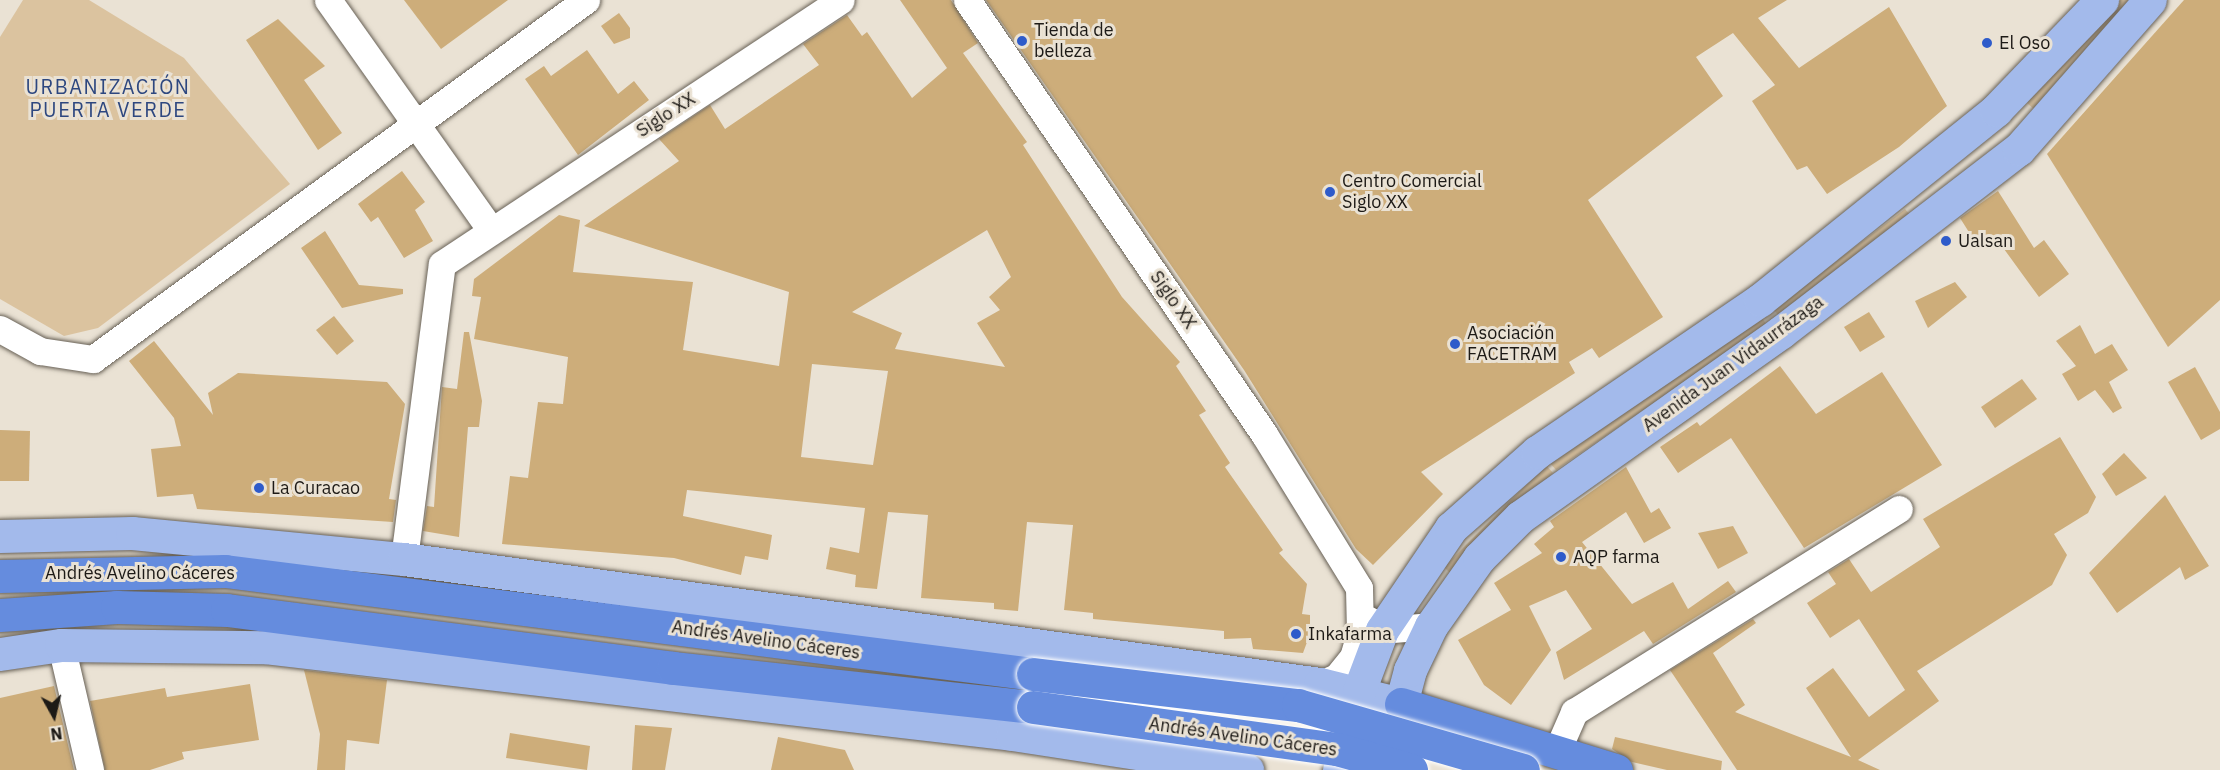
<!DOCTYPE html>
<meta charset="utf-8">
<style>
body{margin:0}
#map{position:relative;width:2220px;height:770px;overflow:hidden;background:#eae2d4;font-family:"IBM Plex Sans",sans-serif}
div>[style]{position:absolute}
[style*='--x']{left:calc(var(--x)*1px);top:calc(var(--y)*1px);width:calc(var(--w)*1px);rotate:calc(var(--a)*1deg)}
.green>*{inset:0;background:#dbc39f}
.building>*{inset:0;background:#cdad7a}
.roads{filter:drop-shadow(0 0 2px #676055) drop-shadow(0 0 2px #676055)}
.minor>*{height:27px;margin:-13.5px;padding:0 13.5px;transform-origin:13.5px;border-radius:13.5px;background:#fff}
.major>*{height:33px;margin:-16.5px;padding:0 16.5px;transform-origin:16.5px;border-radius:16.5px;background:#a3baeb}
.highway>*{height:33px;margin:-16.5px;padding:0 16.5px;transform-origin:16.5px;border-radius:16.5px;background:#658cde}
.bridges{filter:drop-shadow(0 0 2px #fff) drop-shadow(0 0 2px #fff)}
.highway-bridge>*{height:33px;margin:-16.5px;padding:0 16.5px;transform-origin:16.5px;border-radius:16.5px;background:#658cde}
.dots>*{width:16px;height:16px;translate:-50% -50%;box-sizing:border-box;border:3px solid #eae2d4;border-radius:50%}
span{translate:-50% -50%;white-space:nowrap;text-align:center;line-height:1.15;-webkit-text-stroke:6px #eae2d4;paint-order:stroke}
.poi-label{font-size:18px;color:#1d1a16}
.left{translate:0 -50%;text-align:left}
.street-label{font-size:18px;color:#1d1a16}
.neighbourhood-label{font-size:20px;color:#2d477f;letter-spacing:1.5px}
.north{position:absolute;left:24px;top:686px;width:60px;height:60px;-webkit-text-stroke:4px #eae2d4;paint-order:stroke;rotate:172deg;font-size:16px;font-weight:700;line-height:24px;text-align:center;color:#1d1a16}
.north::after{content:'';display:block;margin:auto;width:21px;height:27px;background:#1d1a16;clip-path:polygon(50% 0,100% 100%,50% 72%,0 100%)}
</style>
<div id="map">
<div class="green">
<div style="clip-path:polygon(23px 0,89px 0,184px 58px,290px 184px,98px 328px,64px 336px,0 299px,0 37px)"></div>
<div style="clip-path:polygon(2118px 0,2134px 0,2035px 110px,2027px 103px)"></div>
<div style="clip-path:polygon(1905px 209px,1911px 216px,1779px 316px,1773px 309px)"></div>
<div style="clip-path:polygon(1762px 318px,1767px 325px,1556px 470px,1550px 463px)"></div>
<div style="clip-path:polygon(1546px 465px,1553px 473px,1451px 574px,1444px 567px)"></div>
</div>
<div class="building">
<div style="clip-path:polygon(404px 0,508px 0,441px 49px)"></div>
<div style="clip-path:polygon(evenodd,900px 0,951px 0,978px 43px,963px 53px,1027px 142px,1023px 145px,1122px 297px,1180px 362px,1176px 366px,1206px 411px,1199px 415px,1230px 463px,1225px 467px,1283px 550px,1279px 553px,1307px 584px,1302px 614px,1310px 615px,1310px 634px,1303px 653px,1253px 649px,1251px 638px,1224px 639px,1224px 631px,1093px 619px,1093px 613px,1064px 610px,1073px 525px,1027px 522px,1018px 611px,994px 609px,994px 603px,921px 598px,928px 515px,888px 512px,877px 589px,855px 587px,856px 575px,826px 569px,830px 547px,859px 553px,865px 508px,687px 490px,683px 516px,772px 535px,768px 560px,745px 556px,741px 575px,674px 558px,502px 544px,510px 476px,528px 478px,538px 402px,563px 404px,568px 357px,474px 339px,481px 297px,472px 296px,474px 279px,559px 215px,580px 220px,573px 272px,693px 282px,683px 350px,779px 366px,789px 292px,584px 226px,679px 161px,659px 139px,710px 105px,725px 129px,819px 65px,803px 44px,847px 15px,862px 36px,867px 32px,912px 98px,947px 68px,900px 0,987px 230px,1011px 277px,989px 297px,1000px 310px,977px 323px,1005px 367px,895px 349px,902px 333px,852px 312px,987px 230px,900px 0,812px 364px,888px 371px,873px 465px,801px 457px,812px 364px)"></div>
<div style="clip-path:polygon(986px 0,1787px 0,1758px 18px,1799px 68px,1889px 7px,1947px 106px,1899px 147px,1827px 194px,1807px 166px,1797px 170px,1752px 101px,1775px 85px,1733px 33px,1696px 57px,1723px 96px,1588px 200px,1663px 317px,1599px 358px,1592px 348px,1569px 362px,1575px 373px,1421px 472px,1443px 494px,1373px 565px,1356px 549px,1244px 370px)"></div>
<div style="clip-path:polygon(2184px 0,2220px 0,2220px 300px,2168px 347px,2047px 154px)"></div>
<div style="clip-path:polygon(619px 13px,630px 28px,630px 38px,614px 44px,601px 26px)"></div>
<div style="clip-path:polygon(278px 19px,325px 66px,304px 80px,342px 133px,318px 150px,246px 40px)"></div>
<div style="clip-path:polygon(587px 50px,618px 94px,634px 81px,649px 100px,578px 155px,525px 79px,544px 66px,551px 76px)"></div>
<div style="clip-path:polygon(402px 171px,425px 202px,415px 210px,433px 241px,404px 258px,378px 217px,371px 222px,358px 204px)"></div>
<div style="clip-path:polygon(1998px 191px,2034px 248px,2044px 240px,2069px 274px,2039px 297px,1996px 238px,1979px 248px,1960px 218px)"></div>
<div style="clip-path:polygon(325px 231px,359px 285px,403px 289px,403px 294px,342px 308px,301px 248px)"></div>
<div style="clip-path:polygon(1955px 282px,1967px 297px,1928px 328px,1915px 301px)"></div>
<div style="clip-path:polygon(1869px 312px,1885px 337px,1860px 352px,1844px 327px)"></div>
<div style="clip-path:polygon(334px 316px,354px 341px,337px 355px,316px 330px)"></div>
<div style="clip-path:polygon(2080px 325px,2095px 354px,2112px 344px,2128px 370px,2109px 382px,2122px 408px,2113px 413px,2095px 390px,2078px 401px,2062px 374px,2076px 366px,2056px 341px)"></div>
<div style="clip-path:polygon(464px 332px,469px 332px,482px 401px,479px 427px,468px 427px,459px 537px,423px 531px,427px 506px,434px 507px,442px 387px,457px 389px)"></div>
<div style="clip-path:polygon(154px 341px,213px 415px,208px 393px,238px 373px,387px 382px,405px 404px,389px 499px,396px 500px,393px 522px,197px 509px,193px 494px,157px 497px,151px 449px,181px 446px,174px 418px,129px 361px)"></div>
<div style="clip-path:polygon(1780px 366px,1816px 414px,1882px 372px,1942px 465px,1804px 548px,1731px 438px,1678px 473px,1660px 447px,1697px 422px,1700px 426px)"></div>
<div style="clip-path:polygon(2195px 367px,2220px 412px,2220px 429px,2201px 440px,2168px 382px)"></div>
<div style="clip-path:polygon(2022px 379px,2037px 399px,1995px 428px,1981px 407px)"></div>
<div style="clip-path:polygon(0 430px,30px 431px,29px 481px,0 481px)"></div>
<div style="clip-path:polygon(2060px 437px,2096px 497px,2088px 513px,2054px 534px,2067px 555px,2052px 585px,1917px 671px,1939px 701px,1858px 760px,1880px 770px,1737px 770px,1670px 670px,1753px 619px,1756px 623px,1713px 653px,1745px 705px,1735px 712px,1851px 757px,1806px 688px,1833px 668px,1869px 717px,1905px 690px,1859px 619px,1830px 638px,1807px 603px,1836px 584px,1828px 572px,1849px 559px,1871px 592px,1940px 547px,1923px 519px)"></div>
<div style="clip-path:polygon(2124px 453px,2147px 478px,2116px 496px,2102px 474px)"></div>
<div style="clip-path:polygon(1626px 467px,1651px 513px,1659px 508px,1671px 528px,1644px 543px,1626px 512px,1582px 542px,1632px 604px,1673px 582px,1688px 609px,1728px 581px,1736px 592px,1653px 644px,1644px 631px,1564px 680px,1556px 652px,1592px 629px,1566px 590px,1529px 606px,1551px 650px,1511px 705px,1484px 685px,1458px 640px,1511px 610px,1494px 583px,1542px 553px,1534px 544px,1554px 527px,1550px 521px)"></div>
<div style="clip-path:polygon(2165px 495px,2209px 566px,2185px 580px,2180px 567px,2117px 613px,2089px 573px)"></div>
<div style="clip-path:polygon(1733px 526px,1748px 553px,1718px 569px,1698px 533px)"></div>
<div style="clip-path:polygon(304px 670px,387px 680px,379px 744px,347px 740px,345px 770px,317px 770px,320px 734px)"></div>
<div style="clip-path:polygon(250px 684px,259px 740px,182px 752px,184px 759px,150px 770px,105px 770px,90px 701px,165px 688px,167px 697px)"></div>
<div style="clip-path:polygon(54px 686px,74px 770px,0 770px,0 698px)"></div>
<div style="clip-path:polygon(635px 725px,672px 728px,665px 770px,632px 770px)"></div>
<div style="clip-path:polygon(510px 733px,590px 746px,587px 770px,506px 758px)"></div>
<div style="clip-path:polygon(778px 737px,845px 750px,854px 770px,771px 770px)"></div>
<div style="clip-path:polygon(1615px 737px,1722px 761px,1721px 770px,1667px 770px,1632px 762px,1612px 749px)"></div>
</div>
<div class="roads">
<div class="minor">
<div style="--x:328;--y:0;--w:282;--a:54.7"></div>
<div style="--x:967;--y:0;--w:526;--a:55.61"></div>
<div style="--x:1264;--y:434;--w:181;--a:58.3"></div>
<div style="--x:1359;--y:588;--w:45;--a:88.7"></div>
<div style="--x:1360;--y:633;--w:25;--a:106"></div>
<div style="--x:1353;--y:657;--w:26;--a:129"></div>
<div style="--x:1337;--y:677;--w:18;--a:158"></div>
<div style="--x:0;--y:329;--w:46;--a:28.8"></div>
<div style="--x:40;--y:351;--w:54;--a:8.6"></div>
<div style="--x:93;--y:359;--w:610;--a:-36.06"></div>
<div style="--x:404;--y:559;--w:297;--a:-82.7"></div>
<div style="--x:442;--y:264;--w:478;--a:-33.5"></div>
<div style="--x:1369;--y:620;--w:16;--a:38"></div>
<div style="--x:1382;--y:630;--w:49;--a:-4.7"></div>
<div style="--x:61;--y:645;--w:128;--a:76.9"></div>
<div style="--x:1557;--y:751;--w:43;--a:-66.4"></div>
<div style="--x:1574;--y:712;--w:383;--a:-32"></div>
</div>
<div class="major">
<div style="--x:0;--y:536;--w:132;--a:-1.3"></div>
<div style="--x:132;--y:533;--w:273;--a:5.5"></div>
<div style="--x:404;--y:559;--w:924;--a:7.77"></div>
<div style="--x:1320;--y:684;--w:83;--a:13.9"></div>
<div style="--x:0;--y:654;--w:62;--a:-8.4"></div>
<div style="--x:61;--y:645;--w:204;--a:0.6"></div>
<div style="--x:265;--y:647;--w:752;--a:6.64"></div>
<div style="--x:1012;--y:734;--w:238;--a:8.7"></div>
<div style="--x:1395;--y:726;--w:58;--a:-75"></div>
<div style="--x:1410;--y:670;--w:49;--a:-64.5"></div>
<div style="--x:1431;--y:626;--w:83;--a:-54.8"></div>
<div style="--x:1479;--y:558;--w:58;--a:-45"></div>
<div style="--x:1520;--y:517;--w:320;--a:-35.3"></div>
<div style="--x:1781;--y:332;--w:300;--a:-37.6"></div>
<div style="--x:2019;--y:149;--w:198;--a:-48.7"></div>
<div style="--x:1339;--y:770;--w:81;--a:-75.8"></div>
<div style="--x:1359;--y:691;--w:65;--a:-69.3"></div>
<div style="--x:1382;--y:630;--w:123;--a:-55.9"></div>
<div style="--x:1451;--y:528;--w:115;--a:-41.5"></div>
<div style="--x:1537;--y:452;--w:270;--a:-34.3"></div>
<div style="--x:1760;--y:300;--w:303;--a:-38.8"></div>
<div style="--x:1996;--y:110;--w:153;--a:-46.1"></div>
</div>
<div class="highway">
<div style="--x:0;--y:576;--w:225;--a:-1.3"></div>
<div style="--x:225;--y:571;--w:815;--a:7.26"></div>
<div style="--x:0;--y:615;--w:117;--a:-3.9"></div>
<div style="--x:117;--y:607;--w:110;--a:1.6"></div>
<div style="--x:227;--y:610;--w:450;--a:7.4"></div>
<div style="--x:673;--y:668;--w:362;--a:6.2"></div>
<div style="--x:1401;--y:704;--w:225;--a:17.1"></div>
</div>
</div>
<div class="bridges">
<div class="highway-bridge">
<div style="--x:1033;--y:674;--w:267;--a:6.7"></div>
<div style="--x:1298;--y:705;--w:234;--a:16.1"></div>
<div style="--x:1033;--y:707;--w:307;--a:7.9"></div>
<div style="--x:1337;--y:749;--w:77;--a:15.8"></div>
</div>
</div>
<div class="dots">
<div style="left:1022px;top:41px;background:#2e5bca"></div>
<div style="left:1987px;top:43px;background:#2e5bca"></div>
<div style="left:1330px;top:192px;background:#2e5bca"></div>
<div style="left:1946px;top:241px;background:#2e5bca"></div>
<div style="left:1455px;top:344px;background:#2e5bca"></div>
<div style="left:259px;top:488px;background:#2e5bca"></div>
<div style="left:1561px;top:557px;background:#2e5bca"></div>
<div style="left:1296px;top:634px;background:#2e5bca"></div>
</div>
<div class="poi-label">
<span class="left" style="left:1034px;top:41px">Tienda de<br>belleza</span>
<span class="left" style="left:1999px;top:43px">El Oso</span>
<span class="left" style="left:1342px;top:192px">Centro Comercial<br>Siglo XX</span>
<span class="left" style="left:1958px;top:241px">Ualsan</span>
<span class="left" style="left:1467px;top:344px">Asociación<br>FACETRAM</span>
<span class="left" style="left:271px;top:488px">La Curacao</span>
<span class="left" style="left:1573px;top:557px">AQP farma</span>
<span class="left" style="left:1308px;top:634px">Inkafarma</span>
</div>
<div class="street-label">
<span style="left:666px;top:115px;rotate:-33deg">Siglo XX</span>
<span style="left:1173px;top:300px;rotate:55deg">Siglo XX</span>
<span style="left:1733px;top:364px;rotate:-36deg">Avenida Juan Vidaurrázaga</span>
<span style="left:140px;top:573px">Andrés Avelino Cáceres</span>
<span style="left:766px;top:640px;rotate:8deg">Andrés Avelino Cáceres</span>
<span style="left:1243px;top:737px;rotate:8deg">Andrés Avelino Cáceres</span>
</div>
<div class="neighbourhood-label">
<span style="left:108px;top:98px">URBANIZACIÓN<br>PUERTA VERDE</span>
</div>
<div class="north">N</div>
</div>
